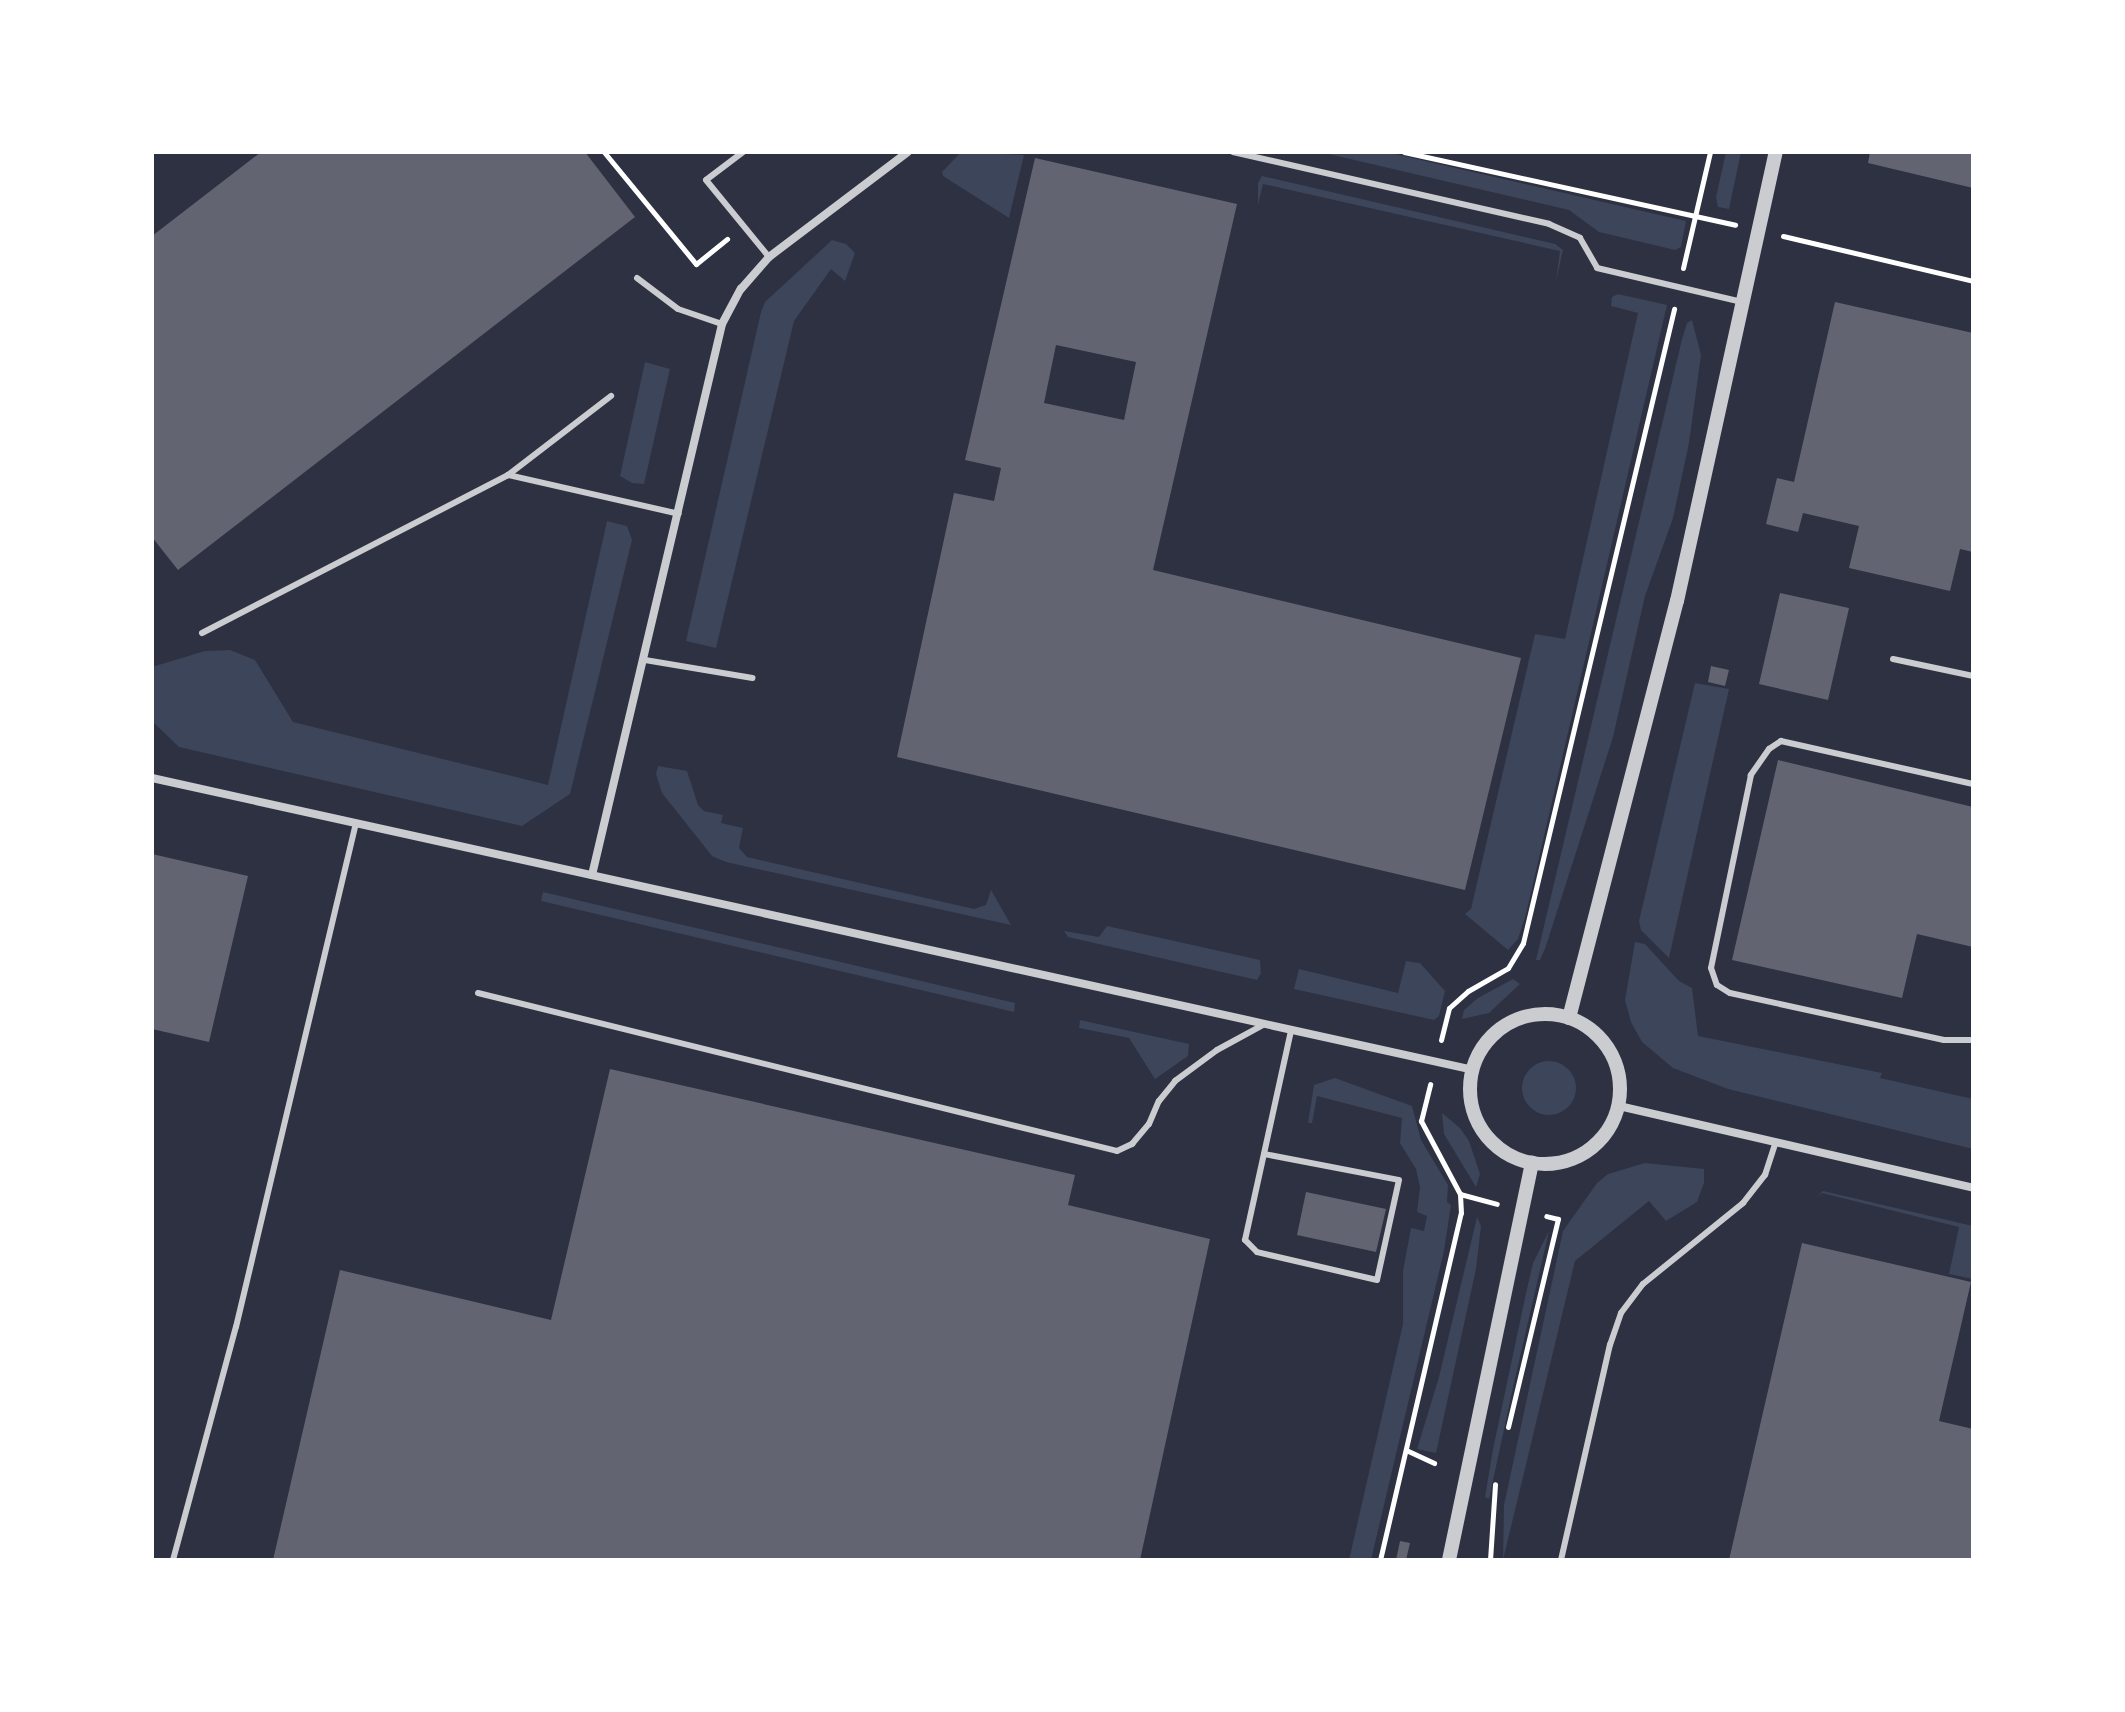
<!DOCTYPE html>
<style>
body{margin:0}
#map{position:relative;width:2125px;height:1712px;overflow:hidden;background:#2d3142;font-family:Rubik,sans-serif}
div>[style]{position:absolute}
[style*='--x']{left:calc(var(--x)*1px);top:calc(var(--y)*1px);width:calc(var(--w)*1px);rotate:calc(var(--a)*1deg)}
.green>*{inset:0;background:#3c4559}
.round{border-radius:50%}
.building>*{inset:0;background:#626471}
.path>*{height:5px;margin:-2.5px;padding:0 2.5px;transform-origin:2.5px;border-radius:2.5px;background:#fff}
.service>*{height:6px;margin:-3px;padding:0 3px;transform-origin:3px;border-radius:3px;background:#caccd0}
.minor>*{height:8px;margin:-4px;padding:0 4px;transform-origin:4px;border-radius:4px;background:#caccd0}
.tertiary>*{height:14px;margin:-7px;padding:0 7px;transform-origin:7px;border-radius:7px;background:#caccd0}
.tertiary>.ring{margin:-7px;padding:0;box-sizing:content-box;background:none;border:14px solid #caccd0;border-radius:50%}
span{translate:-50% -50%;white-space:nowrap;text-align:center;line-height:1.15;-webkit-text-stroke:7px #fff;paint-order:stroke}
.frame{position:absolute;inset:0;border:154px solid #fff;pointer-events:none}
</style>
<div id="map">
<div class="green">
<div style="clip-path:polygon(961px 152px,1024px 155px,1009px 218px,943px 176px,942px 172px)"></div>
<div style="clip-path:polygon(1320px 152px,1386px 152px,1686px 221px,1681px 247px,1675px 250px,1599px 232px,1569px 210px)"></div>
<div style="clip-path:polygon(1726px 152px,1741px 152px,1729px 209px,1718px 207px,1716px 197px)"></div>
<div style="clip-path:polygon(1262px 176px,1555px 244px,1563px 250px,1556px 281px,1560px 251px,1263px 184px,1258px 205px,1258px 183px)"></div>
<div style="clip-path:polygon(832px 240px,846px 244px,855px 253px,845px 281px,831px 269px,794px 321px,716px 648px,686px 641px,761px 312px,765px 302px)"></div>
<div style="clip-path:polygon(1618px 294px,1667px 305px,1526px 914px,1518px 939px,1508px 950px,1465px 914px,1471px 909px,1535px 634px,1565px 639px,1638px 313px,1611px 306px,1612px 297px)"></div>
<div style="clip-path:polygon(1692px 320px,1701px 355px,1689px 443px,1673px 518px,1645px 596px,1613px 737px,1545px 949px,1540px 960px,1536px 960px,1682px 339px,1687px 323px)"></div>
<div style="clip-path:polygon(645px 362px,670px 369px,644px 484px,632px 483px,620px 476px)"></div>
<div style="clip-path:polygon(607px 521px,627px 526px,632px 540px,570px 794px,522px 826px,179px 747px,152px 721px,152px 667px,205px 651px,230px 650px,255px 660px,293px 722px,548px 785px)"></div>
<div style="clip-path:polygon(1695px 683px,1729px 689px,1669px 958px,1641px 930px,1639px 921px)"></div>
<div style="clip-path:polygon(658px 766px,687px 771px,698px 805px,704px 811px,723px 815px,721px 823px,743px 828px,739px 848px,747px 857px,974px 909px,986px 905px,991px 890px,1011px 925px,726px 862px,712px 856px,662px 793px,656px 774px)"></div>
<div style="clip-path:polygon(543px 892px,1015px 1003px,1014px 1012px,541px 901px)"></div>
<div style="clip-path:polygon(1107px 926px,1260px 960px,1261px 973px,1257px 980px,1068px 937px,1064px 931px,1099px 937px)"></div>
<div style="clip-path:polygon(1635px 942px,1645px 944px,1679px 981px,1692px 988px,1698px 1036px,1882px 1073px,1880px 1078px,1973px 1099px,1973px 1149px,1728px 1089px,1673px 1068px,1642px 1042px,1631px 1022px,1625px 1000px)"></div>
<div style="clip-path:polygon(1406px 961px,1420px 963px,1445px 991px,1439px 1016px,1434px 1020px,1294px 989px,1299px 969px,1398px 993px)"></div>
<div style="clip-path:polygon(1513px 979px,1520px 984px,1489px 1013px,1462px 1019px,1464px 1010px,1478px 998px)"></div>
<div style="clip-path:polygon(1080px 1020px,1189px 1044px,1188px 1056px,1155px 1079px,1129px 1038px,1079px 1028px)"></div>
<div class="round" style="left:1522px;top:1061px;width:54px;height:54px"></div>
<div style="clip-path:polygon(1335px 1078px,1412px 1106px,1421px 1140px,1448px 1185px,1447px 1202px,1451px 1205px,1444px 1251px,1371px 1560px,1349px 1560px,1403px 1324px,1403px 1271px,1411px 1228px,1424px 1231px,1427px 1216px,1417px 1212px,1420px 1187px,1416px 1169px,1400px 1143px,1402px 1118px,1317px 1096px,1312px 1123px,1308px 1123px,1314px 1085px)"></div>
<div style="clip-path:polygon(1442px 1113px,1460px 1128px,1469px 1141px,1480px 1174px,1476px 1187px,1444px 1134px)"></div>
<div style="clip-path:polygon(1645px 1163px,1704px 1169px,1704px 1183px,1697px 1202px,1666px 1221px,1649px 1201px,1575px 1261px,1503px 1560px,1504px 1505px,1563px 1231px,1597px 1183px,1608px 1174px)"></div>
<div style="clip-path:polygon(1823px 1191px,1973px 1226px,1973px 1279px,1949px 1274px,1959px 1227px,1822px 1193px,1815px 1198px)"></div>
<div style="clip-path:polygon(1477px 1217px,1481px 1226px,1476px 1269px,1436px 1453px,1417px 1449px,1439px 1377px)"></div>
<div style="clip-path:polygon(1549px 1231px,1514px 1383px,1489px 1499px,1485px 1497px,1493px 1449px,1526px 1293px,1533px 1263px)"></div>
</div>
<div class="building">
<div style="clip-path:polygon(261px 152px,585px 152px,635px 217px,178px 570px,152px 537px,152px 236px)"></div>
<div style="clip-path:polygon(1870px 152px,1973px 152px,1973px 188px,1868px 163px)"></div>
<div style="clip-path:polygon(evenodd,1035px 158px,1237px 204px,1153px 570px,1521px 658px,1465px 890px,897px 757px,954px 493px,994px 501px,1001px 468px,965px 460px,1035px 158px,1056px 345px,1136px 362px,1124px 420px,1044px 403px,1056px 345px)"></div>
<div style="clip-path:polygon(1835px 302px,1973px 333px,1973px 552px,1960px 549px,1950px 591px,1849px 568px,1859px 526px,1803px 513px,1798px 532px,1766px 524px,1777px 478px,1794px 482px)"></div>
<div style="clip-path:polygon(1780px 593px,1849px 608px,1828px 700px,1759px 684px)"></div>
<div style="clip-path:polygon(1711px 666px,1729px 670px,1725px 686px,1708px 682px)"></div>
<div style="clip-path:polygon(1778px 760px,1973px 807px,1973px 947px,1917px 934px,1902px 998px,1732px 960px)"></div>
<div style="clip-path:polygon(152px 854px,248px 876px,209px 1042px,152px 1029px)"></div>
<div style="clip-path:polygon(610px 1069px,1075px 1175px,1068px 1205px,1210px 1239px,1140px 1560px,273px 1560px,340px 1270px,551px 1320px)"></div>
<div style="clip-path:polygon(1306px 1192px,1386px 1209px,1376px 1252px,1297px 1235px)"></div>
<div style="clip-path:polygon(1802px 1243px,1971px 1282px,1939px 1421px,1973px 1429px,1973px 1560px,1729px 1560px)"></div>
<div style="clip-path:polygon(1400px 1541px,1410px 1543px,1406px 1560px,1396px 1560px)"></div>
</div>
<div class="path">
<div style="--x:604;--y:152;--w:145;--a:50.6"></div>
<div style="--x:696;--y:264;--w:40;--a:-39"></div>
<div style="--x:1404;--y:152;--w:339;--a:12.4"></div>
<div style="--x:1783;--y:236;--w:195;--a:13.3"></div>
<div style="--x:1683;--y:268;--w:119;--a:-76.9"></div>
<div style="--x:1441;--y:1040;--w:33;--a:-76"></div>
<div style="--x:1449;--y:1008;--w:25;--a:-42"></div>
<div style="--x:1468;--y:991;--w:46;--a:-29.9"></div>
<div style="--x:1508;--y:968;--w:29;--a:-59"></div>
<div style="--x:1523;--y:943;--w:652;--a:-76.6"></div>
<div style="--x:1460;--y:1194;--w:38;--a:15"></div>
<div style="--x:1508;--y:1427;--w:214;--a:-76.5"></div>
<div style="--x:1558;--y:1219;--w:12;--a:-166"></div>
<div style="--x:1406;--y:1450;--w:31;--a:25"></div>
<div style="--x:1380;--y:1560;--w:356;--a:-76.9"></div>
<div style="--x:1461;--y:1213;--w:19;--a:-93"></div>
<div style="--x:1460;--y:1194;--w:83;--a:-118.1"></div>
<div style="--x:1421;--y:1121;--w:38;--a:-76"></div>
<div style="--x:1490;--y:1560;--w:76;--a:-86.2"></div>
</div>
<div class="service">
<div style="--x:743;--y:152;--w:46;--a:142.9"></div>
<div style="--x:706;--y:180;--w:99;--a:50.7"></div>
<div style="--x:1233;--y:152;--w:324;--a:12.8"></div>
<div style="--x:1549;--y:224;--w:34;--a:24"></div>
<div style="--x:1580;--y:238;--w:34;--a:60"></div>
<div style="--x:1597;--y:268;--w:149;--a:13.2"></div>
<div style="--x:637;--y:278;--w:51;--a:37.1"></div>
<div style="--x:678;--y:309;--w:46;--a:18.8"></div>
<div style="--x:508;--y:475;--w:175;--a:12.8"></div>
<div style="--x:202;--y:633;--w:344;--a:-27.3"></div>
<div style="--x:508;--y:475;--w:130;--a:-37.5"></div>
<div style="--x:1893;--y:659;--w:82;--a:12"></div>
<div style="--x:645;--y:660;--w:109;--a:9.5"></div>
<div style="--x:1973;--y:784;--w:197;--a:-167.4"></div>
<div style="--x:1781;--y:741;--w:14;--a:146"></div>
<div style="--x:1769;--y:749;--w:32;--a:125"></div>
<div style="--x:1751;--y:775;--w:197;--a:101.7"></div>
<div style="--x:1711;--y:968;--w:18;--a:71"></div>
<div style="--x:1717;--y:985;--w:15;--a:32"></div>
<div style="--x:1730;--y:993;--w:219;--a:12.4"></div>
<div style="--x:1944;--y:1040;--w:29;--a:0"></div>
<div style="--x:478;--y:993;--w:658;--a:13.89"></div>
<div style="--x:1117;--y:1151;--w:17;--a:-25"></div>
<div style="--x:1132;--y:1144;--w:26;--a:-50"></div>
<div style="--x:1149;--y:1124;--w:25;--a:-67"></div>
<div style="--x:1159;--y:1101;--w:26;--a:-51"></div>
<div style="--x:1175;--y:1081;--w:52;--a:-36.4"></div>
<div style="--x:1217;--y:1050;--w:52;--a:-28.5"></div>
<div style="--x:1264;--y:1154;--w:137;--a:10.9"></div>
<div style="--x:1399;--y:1180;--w:102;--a:102.4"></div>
<div style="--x:1377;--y:1280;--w:123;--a:-166.9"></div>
<div style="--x:1257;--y:1252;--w:17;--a:-135"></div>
<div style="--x:1245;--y:1240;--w:214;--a:-77.6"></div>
<div style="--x:173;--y:1560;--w:241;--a:-74.9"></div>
<div style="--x:236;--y:1327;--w:518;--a:-76.61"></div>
<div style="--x:1561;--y:1560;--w:221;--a:-77.2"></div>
<div style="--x:1610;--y:1345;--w:34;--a:-71"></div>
<div style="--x:1621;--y:1313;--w:36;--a:-53"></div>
<div style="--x:1643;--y:1284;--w:129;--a:-39"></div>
<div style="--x:1743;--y:1203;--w:36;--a:-52"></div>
<div style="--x:1765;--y:1175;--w:35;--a:-72"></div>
</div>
<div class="minor">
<div style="--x:152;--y:778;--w:1353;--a:12.46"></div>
<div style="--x:592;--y:875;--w:566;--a:-76.72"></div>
<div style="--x:722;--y:324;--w:40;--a:-62"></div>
<div style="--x:741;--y:289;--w:43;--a:-48.8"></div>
<div style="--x:769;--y:257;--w:174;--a:-37.1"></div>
<div style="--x:1619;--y:1106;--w:363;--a:13"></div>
</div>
<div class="tertiary">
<div class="ring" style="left:1470px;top:1014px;width:136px;height:136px"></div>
<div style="--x:1569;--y:1018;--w:431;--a:-75.5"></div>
<div style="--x:1677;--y:601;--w:460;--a:-77.6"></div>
<div style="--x:1449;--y:1560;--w:406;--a:-78.2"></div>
</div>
<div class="frame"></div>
</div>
